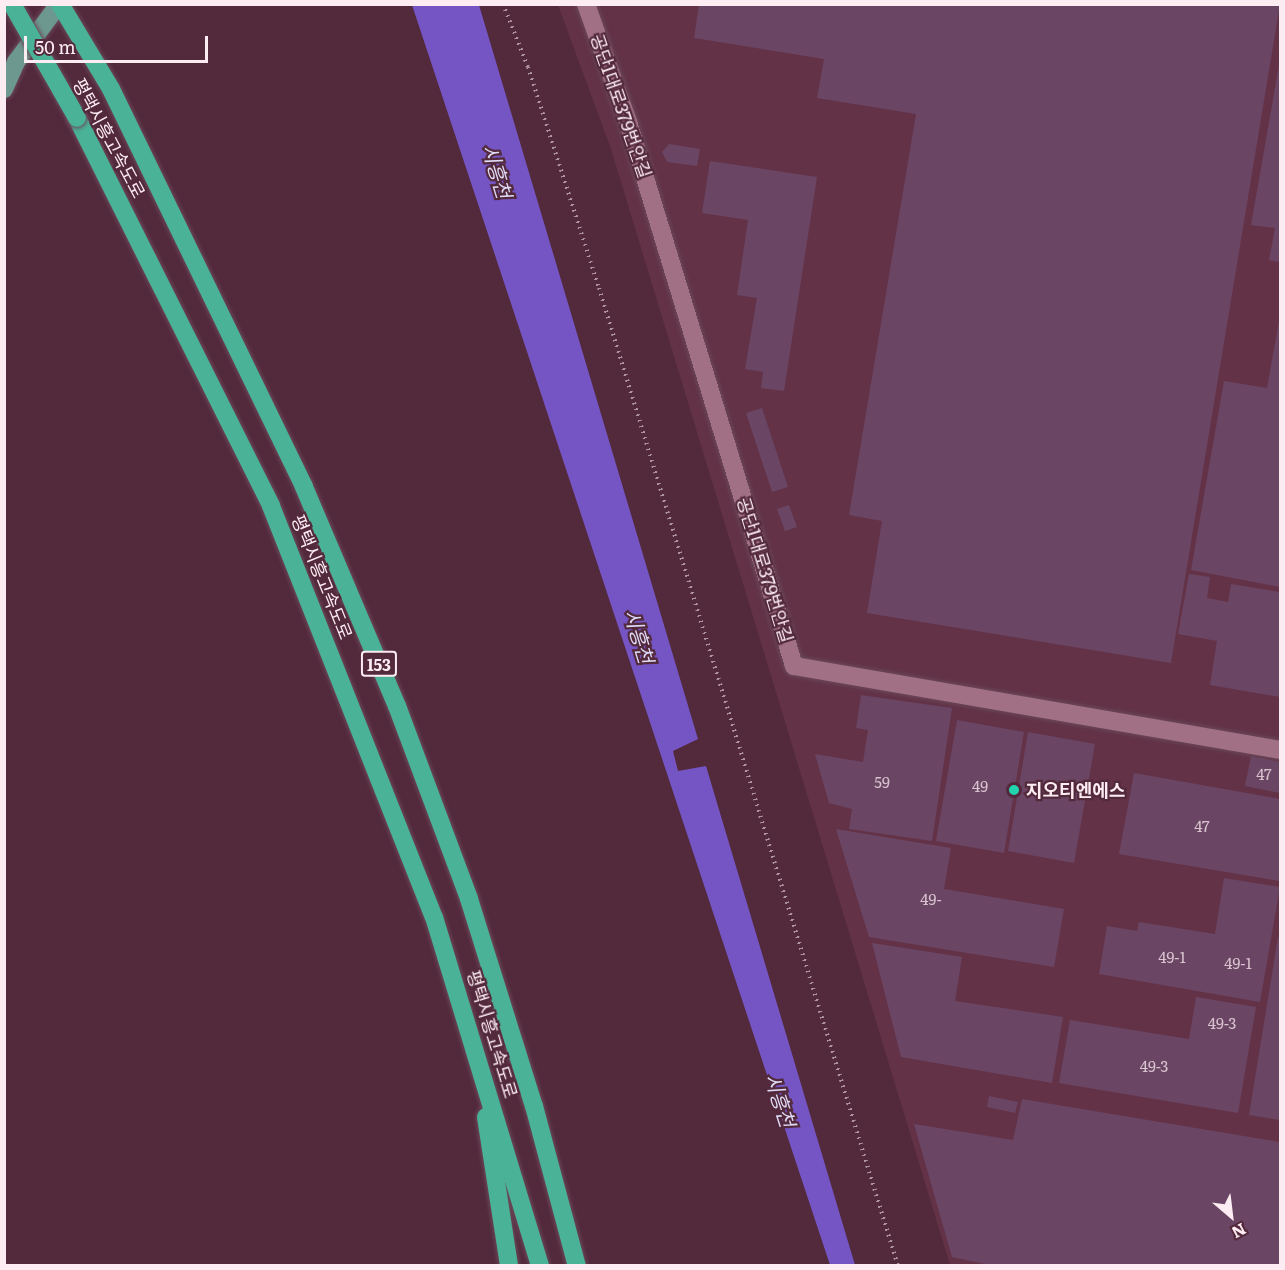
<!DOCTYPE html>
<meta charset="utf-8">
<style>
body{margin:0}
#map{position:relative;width:1285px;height:1270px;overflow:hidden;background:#53293c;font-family:Literata,"Noto Sans KR",serif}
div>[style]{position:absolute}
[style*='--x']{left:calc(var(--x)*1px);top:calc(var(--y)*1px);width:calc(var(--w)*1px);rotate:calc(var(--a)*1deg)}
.built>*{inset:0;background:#633247}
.water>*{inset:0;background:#7455c3}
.building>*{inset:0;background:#6a4664}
.path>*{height:4px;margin-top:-2px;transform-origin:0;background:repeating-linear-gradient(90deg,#af939f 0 1.5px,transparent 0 6px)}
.roads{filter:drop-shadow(0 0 2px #6a4959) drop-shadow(0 0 2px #6a4959)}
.minor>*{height:18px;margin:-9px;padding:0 9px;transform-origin:9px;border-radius:9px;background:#a17084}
.major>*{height:18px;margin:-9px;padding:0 9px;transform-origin:9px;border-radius:9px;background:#6d988f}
.highway>*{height:18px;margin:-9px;padding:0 9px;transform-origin:9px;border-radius:9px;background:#4ab297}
.bridges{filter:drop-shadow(0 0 2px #6a4959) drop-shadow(0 0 2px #6a4959)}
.highway-bridge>*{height:18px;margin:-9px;padding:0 9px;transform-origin:9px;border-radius:9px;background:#4ab297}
.dots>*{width:16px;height:16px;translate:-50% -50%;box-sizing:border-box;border:3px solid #53293c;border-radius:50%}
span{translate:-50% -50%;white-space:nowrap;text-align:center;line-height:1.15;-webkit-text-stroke:4.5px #53293c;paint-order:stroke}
.number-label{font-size:15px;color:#d8c2ce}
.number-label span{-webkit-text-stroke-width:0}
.shield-label span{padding:2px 4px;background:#53293c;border:2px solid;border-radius:4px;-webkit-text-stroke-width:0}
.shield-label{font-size:16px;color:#fdecf2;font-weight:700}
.street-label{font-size:18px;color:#fdecf2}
.poi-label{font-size:18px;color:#fdecf2;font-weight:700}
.left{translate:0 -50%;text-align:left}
.water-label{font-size:20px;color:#dfdbf7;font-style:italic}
.frame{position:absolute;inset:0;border:6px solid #fdecf2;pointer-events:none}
.north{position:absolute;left:1201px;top:1186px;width:60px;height:60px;-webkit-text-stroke:4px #53293c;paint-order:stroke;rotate:152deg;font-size:16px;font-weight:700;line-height:24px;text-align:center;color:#fdecf2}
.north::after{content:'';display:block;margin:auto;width:21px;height:27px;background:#fdecf2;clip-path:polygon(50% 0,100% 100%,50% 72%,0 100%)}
.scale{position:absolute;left:24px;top:36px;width:184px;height:27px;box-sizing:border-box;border:3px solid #fdecf2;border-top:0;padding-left:8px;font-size:18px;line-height:21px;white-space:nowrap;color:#fdecf2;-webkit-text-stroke:4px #53293c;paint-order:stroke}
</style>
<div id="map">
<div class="built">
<div style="clip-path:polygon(558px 5px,1280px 5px,1280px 1265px,950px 1265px,611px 149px)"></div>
</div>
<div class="water">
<div style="clip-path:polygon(479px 5px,698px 739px,673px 751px,678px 771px,706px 766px,855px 1265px,830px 1265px,412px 5px)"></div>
</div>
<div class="building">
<div style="clip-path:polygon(699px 4px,1280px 4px,1171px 663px,867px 613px,882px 521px,849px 515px,916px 114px,817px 98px,824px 59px,694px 38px)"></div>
<div style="clip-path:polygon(1279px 65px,1280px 65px,1280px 262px,1269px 260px,1275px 228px,1251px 225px)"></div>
<div style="clip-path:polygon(669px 144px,700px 149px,697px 166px,667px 162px,662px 152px)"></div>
<div style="clip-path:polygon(710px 161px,817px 177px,784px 391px,761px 388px,763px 372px,745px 369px,757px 298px,737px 295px,748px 220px,702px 213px)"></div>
<div style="clip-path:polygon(1279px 321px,1280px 322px,1280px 587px,1191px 570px,1224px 381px,1267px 388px)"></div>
<div style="clip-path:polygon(762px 408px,788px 487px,772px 492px,746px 413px)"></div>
<div style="clip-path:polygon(789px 505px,797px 527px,785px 531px,777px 509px)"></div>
<div style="clip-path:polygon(1189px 574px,1210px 577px,1207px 598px,1228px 602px,1231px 584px,1280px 592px,1280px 697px,1210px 685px,1217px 641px,1178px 634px)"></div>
<div style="clip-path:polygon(861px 695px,952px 708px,932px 841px,849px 829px,852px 809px,829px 803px,815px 754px,863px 762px,868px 730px,856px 728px)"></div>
<div style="clip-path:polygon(957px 720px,1024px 732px,1004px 853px,936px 841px)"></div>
<div style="clip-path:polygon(1028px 732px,1095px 744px,1074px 863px,1008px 851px)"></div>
<div style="clip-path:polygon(1251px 756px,1280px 762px,1280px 793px,1245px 786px)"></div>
<div style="clip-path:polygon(1134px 773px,1280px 799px,1279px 881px,1119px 854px)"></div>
<div style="clip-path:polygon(836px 829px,951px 848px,944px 889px,1064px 909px,1054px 967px,869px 937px)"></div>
<div style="clip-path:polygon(1224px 878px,1280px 887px,1260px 1002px,1099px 974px,1107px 926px,1137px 931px,1139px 922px,1215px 934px)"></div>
<div style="clip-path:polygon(1278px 937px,1280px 938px,1280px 1120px,1249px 1115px)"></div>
<div style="clip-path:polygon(872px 943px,962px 957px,955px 1001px,1063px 1017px,1052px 1083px,901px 1057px)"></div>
<div style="clip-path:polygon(1196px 997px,1256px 1007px,1238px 1113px,1059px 1083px,1070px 1020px,1189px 1039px)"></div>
<div style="clip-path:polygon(989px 1096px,1018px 1102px,1015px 1113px,987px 1107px)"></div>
<div style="clip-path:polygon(1022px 1099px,1280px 1142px,1280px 1266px,994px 1266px,952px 1257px,914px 1124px,1013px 1140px)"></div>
</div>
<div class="path">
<div style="--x:503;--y:4;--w:68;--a:68.4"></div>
<div style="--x:528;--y:67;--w:232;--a:72.2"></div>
<div style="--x:599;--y:288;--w:1023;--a:73"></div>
</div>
<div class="roads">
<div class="minor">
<div style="--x:586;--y:4;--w:125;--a:70.4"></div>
<div style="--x:628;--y:122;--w:569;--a:73.03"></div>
<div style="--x:794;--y:666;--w:493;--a:9.8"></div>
</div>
<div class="major">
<div style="--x:4;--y:89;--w:30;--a:-66"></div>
<div style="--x:16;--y:62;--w:72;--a:-53.4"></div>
</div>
<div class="highway">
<div style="--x:60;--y:4;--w:99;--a:59"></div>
<div style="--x:111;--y:89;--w:442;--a:64.1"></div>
<div style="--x:304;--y:487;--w:238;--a:67"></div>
<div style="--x:397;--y:706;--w:206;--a:69.5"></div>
<div style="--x:469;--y:899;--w:217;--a:72.6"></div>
<div style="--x:534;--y:1106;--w:166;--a:75"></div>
<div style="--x:77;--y:118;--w:434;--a:63.4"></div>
<div style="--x:271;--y:506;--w:442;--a:68.4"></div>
<div style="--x:434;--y:917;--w:365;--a:73.1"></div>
<div style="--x:486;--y:1117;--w:151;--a:81.2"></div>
</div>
</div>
<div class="bridges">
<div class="highway-bridge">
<div style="--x:12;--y:4;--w:131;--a:60.3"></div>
</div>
</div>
<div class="dots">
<div style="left:1014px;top:790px;background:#23d5af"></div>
</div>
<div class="number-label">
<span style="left:1264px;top:774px">47</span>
<span style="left:882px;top:782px">59</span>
<span style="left:980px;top:786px">49</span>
<span style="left:1202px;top:826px">47</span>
<span style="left:931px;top:899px">49-</span>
<span style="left:1172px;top:957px">49-1</span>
<span style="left:1238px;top:963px">49-1</span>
<span style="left:1222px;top:1023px">49-3</span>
<span style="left:1154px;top:1066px">49-3</span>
</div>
<div class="shield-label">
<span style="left:379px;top:664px">153</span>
</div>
<div class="street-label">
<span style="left:621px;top:106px;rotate:71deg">공단1대로379번안길</span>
<span style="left:109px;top:138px;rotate:62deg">평택시흥고속도로</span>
<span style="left:765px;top:570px;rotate:73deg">공단1대로379번안길</span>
<span style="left:322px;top:577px;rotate:68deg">평택시흥고속도로</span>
<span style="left:492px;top:1034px;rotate:73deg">평택시흥고속도로</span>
</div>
<div class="poi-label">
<span class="left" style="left:1026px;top:790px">지오티엔에스</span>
</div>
<div class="water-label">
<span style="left:498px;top:171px;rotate:73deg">시흥천</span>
<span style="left:640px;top:636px;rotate:73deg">시흥천</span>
<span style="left:781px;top:1100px;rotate:72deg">시흥천</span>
</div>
<div class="frame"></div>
<div class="north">N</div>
<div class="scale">50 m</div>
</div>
